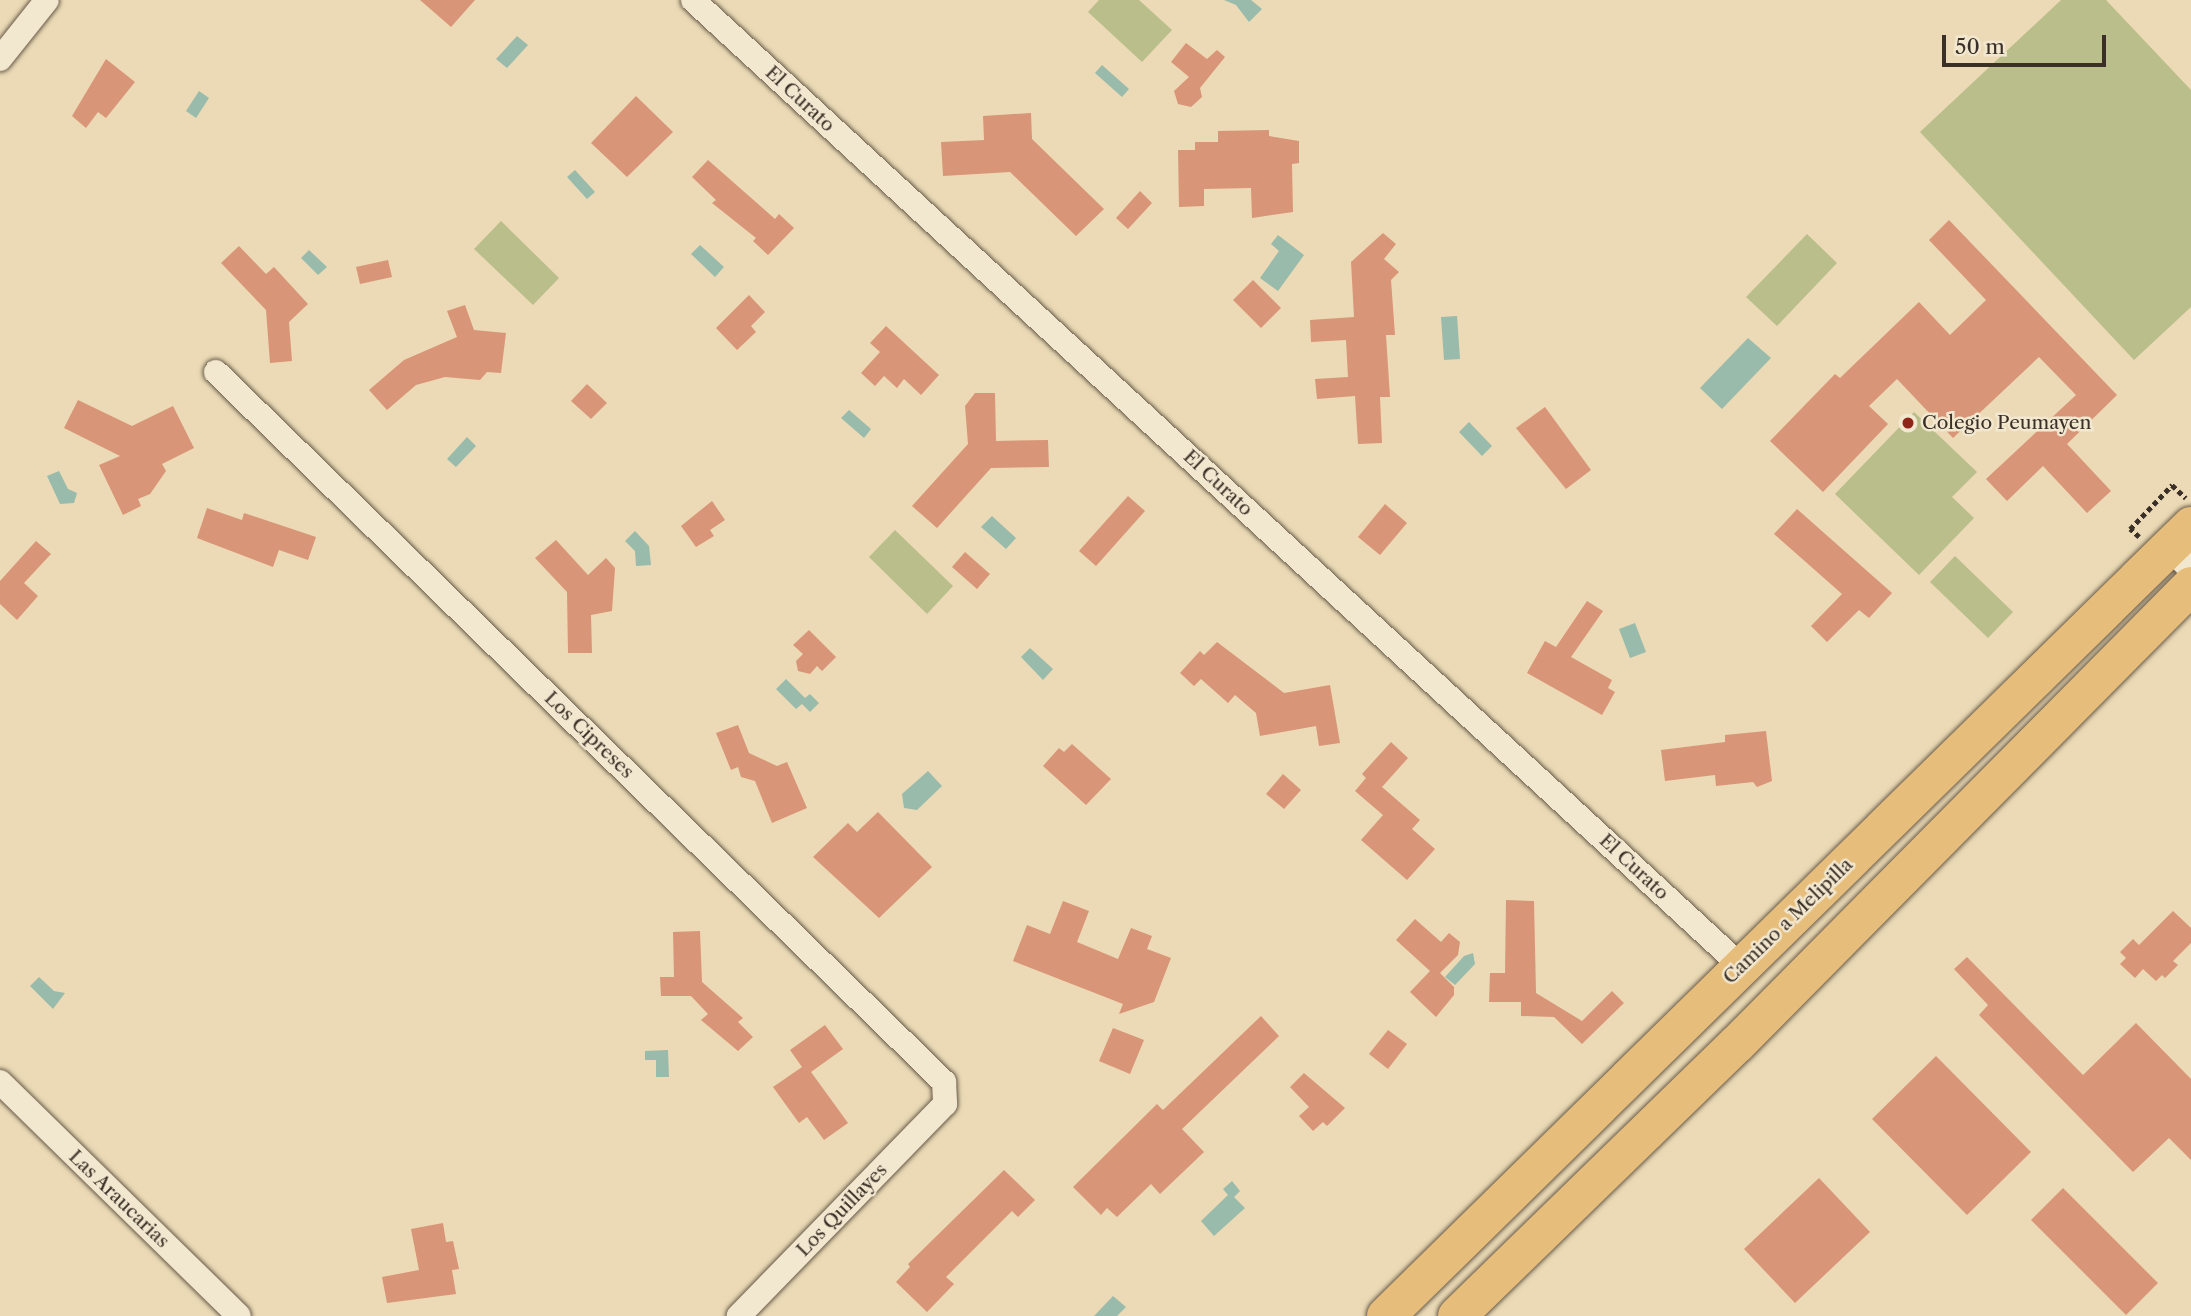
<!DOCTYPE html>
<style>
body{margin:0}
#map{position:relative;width:2191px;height:1316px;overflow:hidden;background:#ebdab5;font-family:"Libre Caslon Text",serif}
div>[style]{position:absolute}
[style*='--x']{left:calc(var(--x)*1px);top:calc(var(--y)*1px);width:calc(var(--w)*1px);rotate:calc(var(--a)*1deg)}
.green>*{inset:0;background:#babe8b}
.water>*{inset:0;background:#98bbab}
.building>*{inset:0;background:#d99577}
.path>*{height:4.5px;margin-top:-2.25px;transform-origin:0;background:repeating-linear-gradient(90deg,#3b3027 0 5px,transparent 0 8.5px)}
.roads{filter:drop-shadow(0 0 2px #675a4a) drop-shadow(0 0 2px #675a4a)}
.street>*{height:24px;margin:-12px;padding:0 12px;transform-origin:12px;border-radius:12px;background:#f2e7cf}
.secondary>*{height:35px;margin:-17.5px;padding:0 17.5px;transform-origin:17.5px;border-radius:17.5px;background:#f2e7cf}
.primary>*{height:38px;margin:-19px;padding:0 19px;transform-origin:19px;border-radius:19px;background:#e6bd7a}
.dots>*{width:19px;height:19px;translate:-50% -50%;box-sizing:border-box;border:4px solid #f2e7cf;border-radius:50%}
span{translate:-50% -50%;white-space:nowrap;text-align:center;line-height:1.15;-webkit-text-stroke:5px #f2e7cf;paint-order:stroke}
.street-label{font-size:19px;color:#3b3027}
.poi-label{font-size:19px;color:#3b3027}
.left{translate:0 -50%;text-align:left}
.scale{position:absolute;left:1942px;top:35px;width:164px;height:32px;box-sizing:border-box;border:4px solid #3b3027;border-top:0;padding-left:9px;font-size:21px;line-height:24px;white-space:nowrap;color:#3b3027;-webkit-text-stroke:5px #f2e7cf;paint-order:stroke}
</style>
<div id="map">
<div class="green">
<div style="clip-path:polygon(1099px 0,1139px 0,1172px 30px,1142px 62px,1088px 12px)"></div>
<div style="clip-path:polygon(2061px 0,2106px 0,2191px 90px,2191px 307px,2134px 360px,1920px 132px)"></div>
<div style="clip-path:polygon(501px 221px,559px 278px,533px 305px,474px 249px)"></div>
<div style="clip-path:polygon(1807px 234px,1837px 263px,1777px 326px,1746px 297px)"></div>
<div style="clip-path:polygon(1914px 412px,1977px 472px,1952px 497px,1974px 518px,1919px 575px,1835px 494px)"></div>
<div style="clip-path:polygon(895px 530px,953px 586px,927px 614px,869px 557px)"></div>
<div style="clip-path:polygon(1955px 556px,2013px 612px,1988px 638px,1930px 582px)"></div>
</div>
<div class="water">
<div style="clip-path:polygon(1224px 0,1251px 0,1262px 9px,1249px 22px,1236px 5px)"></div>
<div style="clip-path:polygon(517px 36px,528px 45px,507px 68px,496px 59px)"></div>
<div style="clip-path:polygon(1102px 65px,1129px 89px,1122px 97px,1095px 73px)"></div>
<div style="clip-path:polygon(199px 91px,209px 98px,196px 118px,186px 111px)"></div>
<div style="clip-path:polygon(575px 170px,595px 192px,587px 199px,567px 177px)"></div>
<div style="clip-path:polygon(1278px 235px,1304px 255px,1278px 291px,1260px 278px,1279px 251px,1271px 244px)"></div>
<div style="clip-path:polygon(700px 245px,724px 267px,715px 277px,691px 254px)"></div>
<div style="clip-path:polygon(309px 250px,327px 267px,318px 275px,301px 258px)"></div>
<div style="clip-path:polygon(1457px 316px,1460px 359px,1444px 360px,1441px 317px)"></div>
<div style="clip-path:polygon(1748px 338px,1771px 358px,1722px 409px,1700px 388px)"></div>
<div style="clip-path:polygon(849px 410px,871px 429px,864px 438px,841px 418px)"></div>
<div style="clip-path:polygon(1469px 422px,1492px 446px,1482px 456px,1459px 432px)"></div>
<div style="clip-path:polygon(467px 437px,476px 446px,456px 467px,447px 459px)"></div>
<div style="clip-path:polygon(59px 471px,68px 489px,77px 493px,74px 503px,60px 504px,47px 476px)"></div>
<div style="clip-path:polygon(992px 516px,1016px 538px,1006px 549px,981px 527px)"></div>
<div style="clip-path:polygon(635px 531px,649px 546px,651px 565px,636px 566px,635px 551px,625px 541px)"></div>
<div style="clip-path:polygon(1635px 623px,1646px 652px,1630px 658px,1619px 629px)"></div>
<div style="clip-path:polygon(1030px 648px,1053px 669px,1043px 680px,1021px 657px)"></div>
<div style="clip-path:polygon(786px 679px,805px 698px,810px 694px,819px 703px,810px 712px,802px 704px,796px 709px,776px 689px)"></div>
<div style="clip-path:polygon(928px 771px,942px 786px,917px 810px,904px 808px,902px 794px)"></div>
<div style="clip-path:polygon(1473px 953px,1475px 964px,1455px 985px,1445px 977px,1464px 956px)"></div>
<div style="clip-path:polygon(39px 977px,54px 991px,65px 993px,53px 1009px,30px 986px)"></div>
<div style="clip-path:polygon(668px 1050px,669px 1077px,656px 1077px,656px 1060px,645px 1060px,645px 1051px)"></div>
<div style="clip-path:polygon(1232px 1181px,1240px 1191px,1234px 1197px,1245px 1208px,1214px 1236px,1201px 1221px,1228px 1195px,1223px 1189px)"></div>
<div style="clip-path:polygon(1113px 1296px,1126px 1307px,1117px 1316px,1094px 1316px)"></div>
</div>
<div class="building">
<div style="clip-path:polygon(420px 0,475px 0,451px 27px)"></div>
<div style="clip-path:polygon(1186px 43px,1207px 59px,1217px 50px,1225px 57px,1200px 88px,1202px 97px,1191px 107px,1178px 104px,1174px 91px,1189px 77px,1171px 62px)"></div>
<div style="clip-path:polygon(106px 59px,135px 82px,106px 118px,98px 112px,86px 128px,72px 116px)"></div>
<div style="clip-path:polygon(636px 96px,673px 132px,627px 177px,591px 143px)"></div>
<div style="clip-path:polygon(1031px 113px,1032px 139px,1104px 209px,1076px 236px,1010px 172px,943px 176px,941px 142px,984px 140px,983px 116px)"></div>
<div style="clip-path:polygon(1269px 130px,1269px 136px,1299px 141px,1299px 163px,1292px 164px,1293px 212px,1252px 218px,1251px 188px,1204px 189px,1204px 206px,1179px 207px,1178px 150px,1195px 150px,1195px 142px,1218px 142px,1218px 131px)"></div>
<div style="clip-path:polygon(708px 160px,775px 219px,779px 214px,794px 228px,768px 255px,753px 241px,756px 238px,712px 203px,716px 200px,692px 177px)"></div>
<div style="clip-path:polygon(1140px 191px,1152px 203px,1128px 229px,1116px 218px)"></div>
<div style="clip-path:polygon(1949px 220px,2117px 395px,2067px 444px,2111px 491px,2087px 513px,2043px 466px,2007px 501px,1986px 479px,2076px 395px,2039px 357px,1953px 438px,1897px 379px,1869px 406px,1888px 424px,1823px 492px,1770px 441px,1835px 374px,1840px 378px,1919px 302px,1950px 335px,1986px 300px,1929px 240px)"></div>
<div style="clip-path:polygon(1383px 233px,1396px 244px,1384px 259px,1399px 272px,1391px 280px,1395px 335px,1386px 335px,1390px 397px,1380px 397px,1382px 443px,1358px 444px,1355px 396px,1317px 399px,1315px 379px,1348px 377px,1346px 340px,1311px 342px,1310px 320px,1354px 317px,1351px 262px)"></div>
<div style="clip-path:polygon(239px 246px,266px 274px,274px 267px,308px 304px,289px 322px,292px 361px,270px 363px,266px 310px,221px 263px)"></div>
<div style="clip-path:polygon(388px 260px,392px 277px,360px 284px,356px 267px)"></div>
<div style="clip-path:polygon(1253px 280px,1281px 308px,1261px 328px,1233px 300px)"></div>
<div style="clip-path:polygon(749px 295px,765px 312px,751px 326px,756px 332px,737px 350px,716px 328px)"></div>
<div style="clip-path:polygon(465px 305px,474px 330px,506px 333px,501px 373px,487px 372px,480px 380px,445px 377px,416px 385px,387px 410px,369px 390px,404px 360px,457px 337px,447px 311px)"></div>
<div style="clip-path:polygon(886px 326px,939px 375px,921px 395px,904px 379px,897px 388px,884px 376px,875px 386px,861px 373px,880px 352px,870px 343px)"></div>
<div style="clip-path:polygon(587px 384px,607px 403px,591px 419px,571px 401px)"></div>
<div style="clip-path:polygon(975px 393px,995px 393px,996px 441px,1048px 440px,1049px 467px,991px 468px,937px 528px,912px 506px,968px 444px,965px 406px)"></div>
<div style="clip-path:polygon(78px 400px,132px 426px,173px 406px,194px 448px,162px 464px,166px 471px,150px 494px,138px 499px,141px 506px,123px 515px,99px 465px,120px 456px,64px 428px)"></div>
<div style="clip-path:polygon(1545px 407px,1591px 470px,1566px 489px,1516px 428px)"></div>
<div style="clip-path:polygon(1128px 496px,1145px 511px,1096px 566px,1079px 551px)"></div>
<div style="clip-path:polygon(712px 501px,725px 520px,710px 530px,714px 536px,696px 547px,681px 526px)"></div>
<div style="clip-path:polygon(1385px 504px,1407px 523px,1380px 555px,1358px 537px)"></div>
<div style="clip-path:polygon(207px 508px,242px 520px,244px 513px,316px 537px,308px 560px,279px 550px,273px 567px,197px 538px)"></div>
<div style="clip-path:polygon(1797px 509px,1892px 593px,1869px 618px,1859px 610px,1827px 642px,1811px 626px,1842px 594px,1774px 534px)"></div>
<div style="clip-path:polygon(556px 540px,588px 575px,606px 558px,615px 568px,612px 611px,591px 615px,592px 653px,568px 653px,567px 592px,535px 558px)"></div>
<div style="clip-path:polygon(36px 541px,51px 554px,24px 583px,38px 596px,17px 620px,0 604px,0 581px)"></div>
<div style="clip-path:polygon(965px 552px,990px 574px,977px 589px,952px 567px)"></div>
<div style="clip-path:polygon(1587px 601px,1603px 611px,1571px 657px,1612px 680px,1608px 688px,1615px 692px,1602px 715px,1527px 673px,1545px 641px,1556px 647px)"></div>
<div style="clip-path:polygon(809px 630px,836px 657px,822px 671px,817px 666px,810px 674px,798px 671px,796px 661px,803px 654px,793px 645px)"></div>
<div style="clip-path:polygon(1217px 642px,1284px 693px,1330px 685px,1340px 743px,1319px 746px,1316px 726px,1260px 736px,1256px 713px,1235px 695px,1228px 703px,1201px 679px,1194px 686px,1180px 673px,1200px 651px,1204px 655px)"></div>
<div style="clip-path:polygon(738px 725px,749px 753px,777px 766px,787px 762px,807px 808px,772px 823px,755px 781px,741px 777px,738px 767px,731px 770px,716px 733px)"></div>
<div style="clip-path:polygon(1766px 731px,1772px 781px,1757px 787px,1753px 782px,1716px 786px,1715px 775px,1665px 781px,1661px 750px,1725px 742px,1725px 735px)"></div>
<div style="clip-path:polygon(1391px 742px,1408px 758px,1382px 787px,1420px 820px,1412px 829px,1435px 849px,1407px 880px,1361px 840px,1383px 815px,1355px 791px,1366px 778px,1362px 774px)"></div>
<div style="clip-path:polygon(1072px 744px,1111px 779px,1086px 805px,1043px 766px,1059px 748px,1064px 752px)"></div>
<div style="clip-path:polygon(1283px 774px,1301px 790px,1284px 809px,1266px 794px)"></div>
<div style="clip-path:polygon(878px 812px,932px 867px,879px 918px,813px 857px,848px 823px,857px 832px)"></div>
<div style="clip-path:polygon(1506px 900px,1534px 901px,1536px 993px,1582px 1021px,1612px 991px,1624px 1003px,1582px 1044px,1554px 1017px,1521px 1016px,1521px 1002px,1489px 1002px,1490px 973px,1505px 973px)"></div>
<div style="clip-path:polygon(1063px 901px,1089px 911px,1077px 942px,1118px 959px,1131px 928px,1152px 936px,1147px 949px,1171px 958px,1154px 1002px,1119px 1014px,1123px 1004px,1013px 961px,1027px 925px,1050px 934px)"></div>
<div style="clip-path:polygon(2173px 911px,2191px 928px,2191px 943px,2173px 961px,2178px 965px,2165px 978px,2162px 975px,2156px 981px,2143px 969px,2135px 978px,2120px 964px,2126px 958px,2120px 952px,2133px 939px,2139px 945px)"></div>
<div style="clip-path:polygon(1415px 919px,1441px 942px,1449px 933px,1460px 942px,1458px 955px,1440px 973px,1454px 987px,1454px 995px,1436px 1017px,1410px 992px,1430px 971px,1396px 940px)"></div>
<div style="clip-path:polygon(700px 931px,702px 982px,743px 1018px,738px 1022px,753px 1037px,738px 1051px,701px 1020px,708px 1014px,691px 996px,661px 996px,660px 977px,674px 977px,673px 932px)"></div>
<div style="clip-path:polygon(1967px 957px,2083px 1075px,2136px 1023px,2191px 1079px,2191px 1160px,2169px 1138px,2133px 1172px,1979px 1015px,1988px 1005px,1954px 969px)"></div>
<div style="clip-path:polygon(1261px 1016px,1279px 1036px,1182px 1129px,1204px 1152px,1160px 1194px,1151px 1184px,1117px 1217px,1107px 1208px,1101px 1215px,1073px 1187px,1157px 1104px,1163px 1110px)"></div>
<div style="clip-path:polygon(825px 1025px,843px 1049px,811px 1072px,848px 1123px,824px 1140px,807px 1117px,799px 1123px,773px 1087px,802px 1067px,790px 1050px)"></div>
<div style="clip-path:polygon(1113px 1028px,1144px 1040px,1130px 1074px,1099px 1061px)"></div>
<div style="clip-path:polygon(1388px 1030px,1407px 1044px,1388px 1069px,1369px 1054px)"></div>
<div style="clip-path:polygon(1936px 1056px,2031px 1152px,1967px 1215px,1872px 1119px)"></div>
<div style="clip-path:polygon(1304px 1073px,1345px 1108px,1327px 1126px,1323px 1122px,1313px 1131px,1299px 1116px,1309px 1107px,1290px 1087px)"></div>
<div style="clip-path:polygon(1004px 1170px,1035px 1200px,1018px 1217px,1012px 1211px,946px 1277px,954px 1284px,927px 1312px,896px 1282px,910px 1267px,908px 1264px)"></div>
<div style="clip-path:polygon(1819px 1178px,1870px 1232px,1795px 1303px,1744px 1249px)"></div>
<div style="clip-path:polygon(2063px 1188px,2158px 1283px,2126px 1315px,2031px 1220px)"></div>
<div style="clip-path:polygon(443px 1223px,446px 1242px,453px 1241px,459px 1269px,452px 1270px,456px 1294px,387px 1303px,382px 1277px,419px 1270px,411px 1229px)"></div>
</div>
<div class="path">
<div style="--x:2139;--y:537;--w:12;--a:-138"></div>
<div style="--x:2130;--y:529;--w:61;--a:-46.3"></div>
<div style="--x:2172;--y:485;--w:19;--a:43"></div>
</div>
<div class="roads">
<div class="street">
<div style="--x:693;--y:0;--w:1427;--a:42.67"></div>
<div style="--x:0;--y:59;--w:75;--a:-51.5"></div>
<div style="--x:216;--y:372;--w:1017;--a:44.28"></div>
<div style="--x:944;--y:1082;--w:22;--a:87"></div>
<div style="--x:945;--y:1104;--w:296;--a:134.2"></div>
<div style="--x:0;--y:1082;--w:334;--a:44.4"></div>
</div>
<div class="secondary">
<div style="--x:2173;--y:544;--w:25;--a:45"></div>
</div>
<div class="primary">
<div style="--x:1386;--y:1316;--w:1128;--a:-44.46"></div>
<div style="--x:1457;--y:1316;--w:390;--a:-44.2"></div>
<div style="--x:1737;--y:1044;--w:645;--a:-45.25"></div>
</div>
</div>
<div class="dots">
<div style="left:1908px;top:423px;background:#8f2418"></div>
</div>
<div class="street-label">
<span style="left:800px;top:99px;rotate:43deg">El Curato</span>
<span style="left:1218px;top:483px;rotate:43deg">El Curato</span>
<span style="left:589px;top:735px;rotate:44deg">Los Cipreses</span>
<span style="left:1634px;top:867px;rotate:43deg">El Curato</span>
<span style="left:1788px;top:921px;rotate:-44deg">Camino a Melipilla</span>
<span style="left:119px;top:1199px;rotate:44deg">Las Araucarias</span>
<span style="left:842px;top:1210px;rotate:-46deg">Los Quillayes</span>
</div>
<div class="poi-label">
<span class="left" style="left:1922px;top:423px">Colegio Peumayen</span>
</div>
<div class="scale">50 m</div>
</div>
